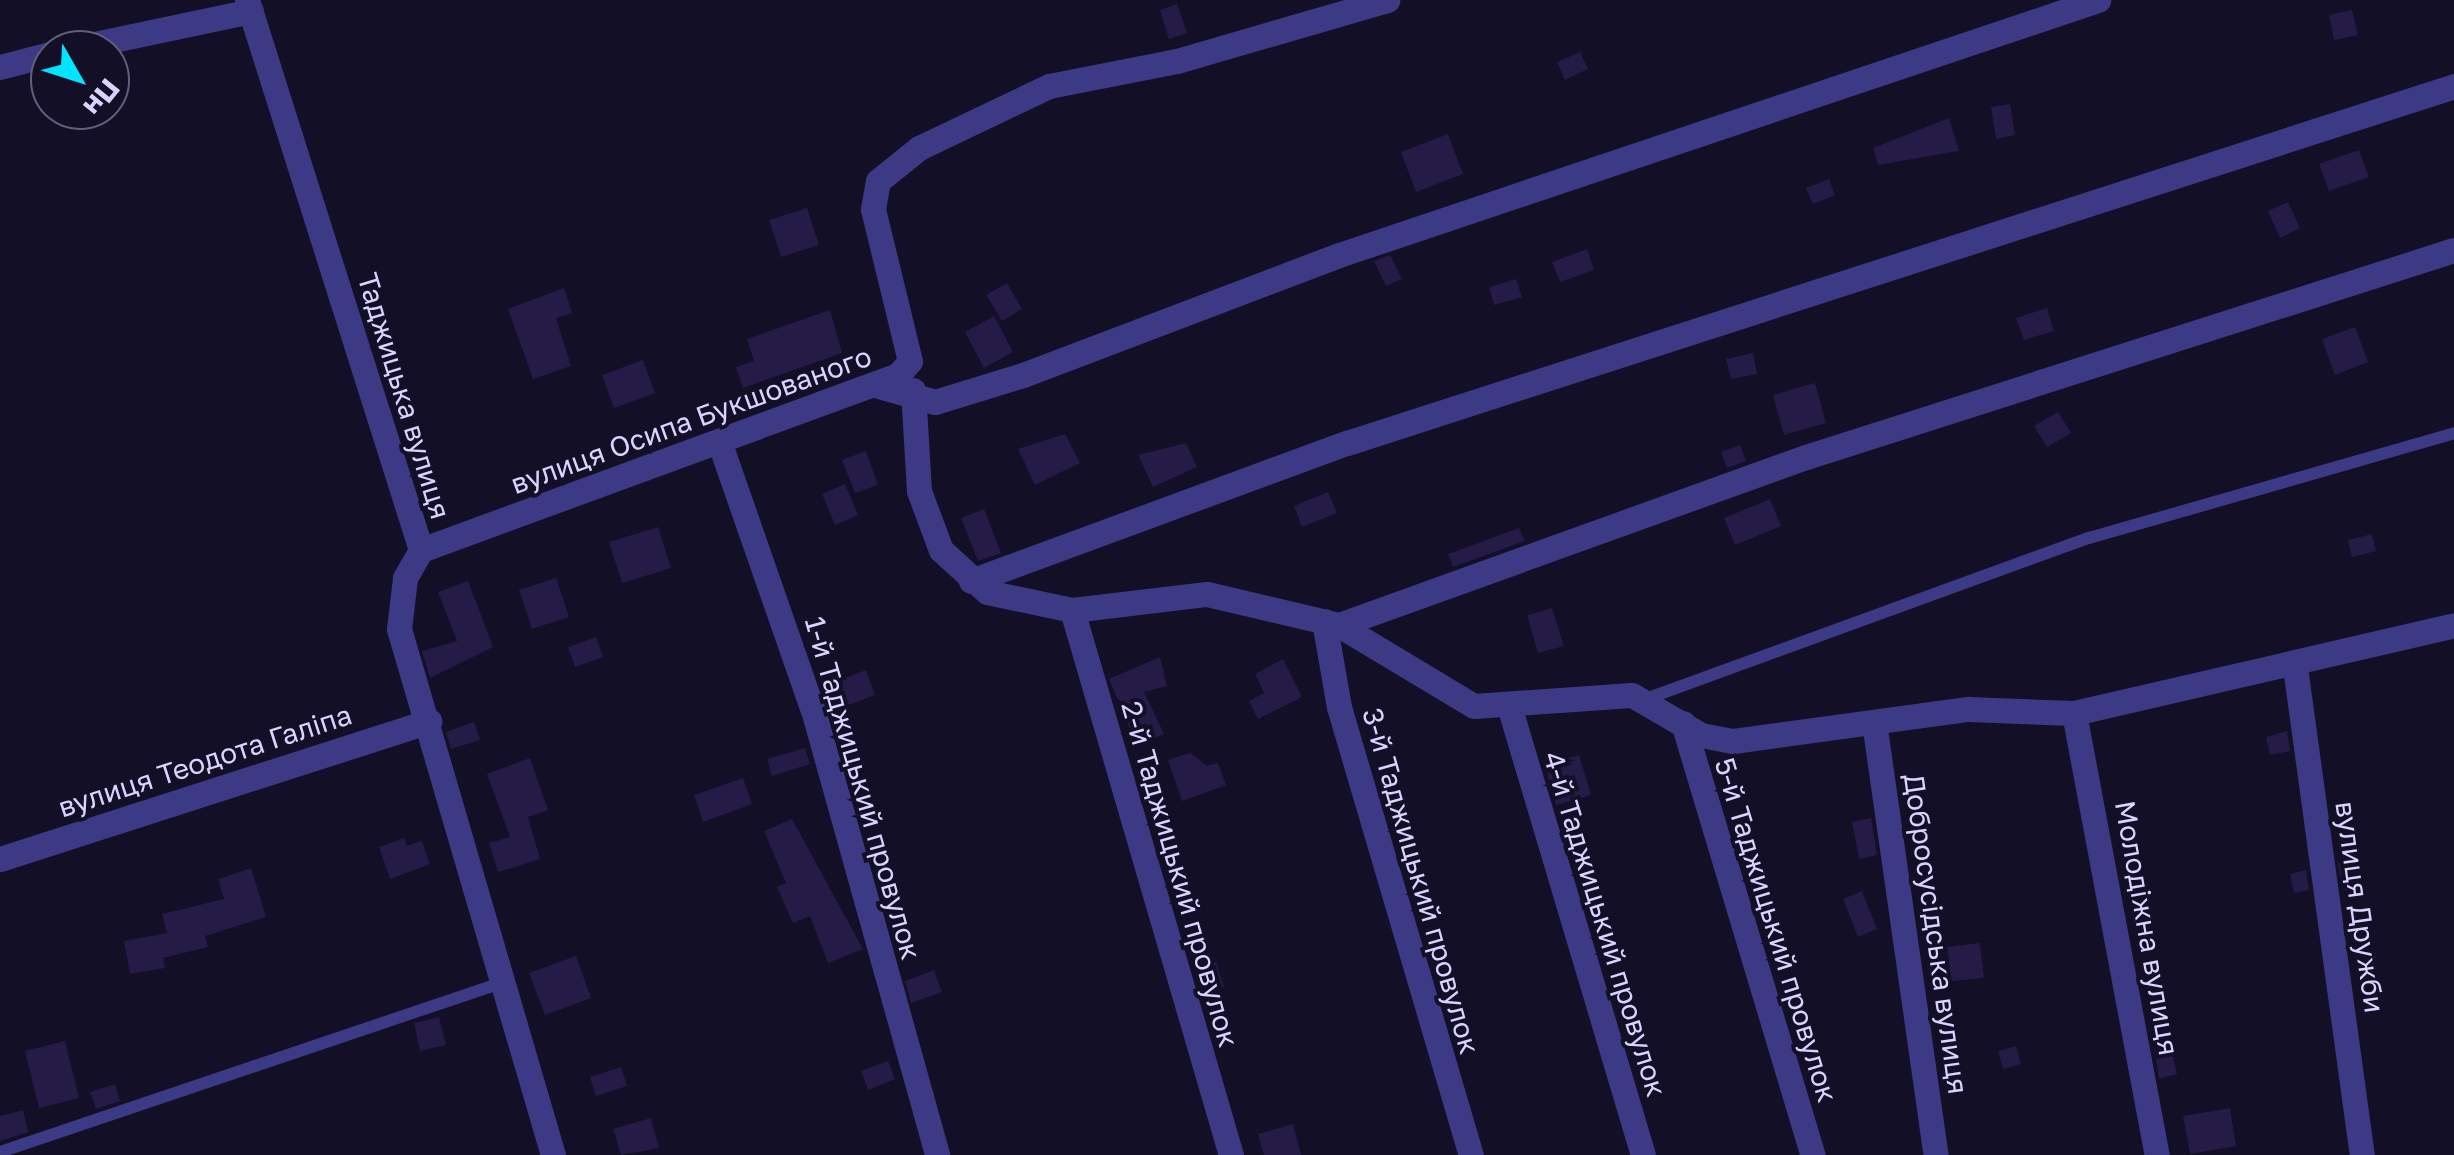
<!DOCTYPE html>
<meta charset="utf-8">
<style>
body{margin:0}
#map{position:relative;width:2454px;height:1155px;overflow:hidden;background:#130f26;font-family:"Golos Text",sans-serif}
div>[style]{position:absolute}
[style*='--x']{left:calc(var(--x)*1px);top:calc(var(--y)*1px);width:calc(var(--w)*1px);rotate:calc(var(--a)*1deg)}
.building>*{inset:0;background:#241b47}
.service>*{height:12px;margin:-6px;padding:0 6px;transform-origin:6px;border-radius:6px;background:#3d3a85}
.minor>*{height:25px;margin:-12.5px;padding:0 12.5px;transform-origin:12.5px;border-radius:12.5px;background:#3d3a85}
span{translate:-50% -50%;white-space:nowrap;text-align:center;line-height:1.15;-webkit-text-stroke:8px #130f26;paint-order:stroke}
.street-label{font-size:28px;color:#d9d4ff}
.north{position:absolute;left:30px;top:30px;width:100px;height:100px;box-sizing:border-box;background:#130f26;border:2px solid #625e7d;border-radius:50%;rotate:129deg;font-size:28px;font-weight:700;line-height:40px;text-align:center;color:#d9d4ff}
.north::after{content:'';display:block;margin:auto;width:35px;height:45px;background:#00e5ff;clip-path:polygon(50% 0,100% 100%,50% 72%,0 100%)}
</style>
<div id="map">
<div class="building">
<div style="clip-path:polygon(1177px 4px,1187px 33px,1169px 39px,1160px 10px)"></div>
<div style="clip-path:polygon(2352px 10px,2358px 35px,2334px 40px,2329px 15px)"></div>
<div style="clip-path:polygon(1580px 52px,1588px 69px,1565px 80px,1557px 62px)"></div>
<div style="clip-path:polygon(2010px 104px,2015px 135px,1996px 139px,1991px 107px)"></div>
<div style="clip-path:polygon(1949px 118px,1959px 151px,1878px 165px,1873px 148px)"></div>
<div style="clip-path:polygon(1448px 134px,1463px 174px,1416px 192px,1401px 152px)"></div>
<div style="clip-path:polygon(2359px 150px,2369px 177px,2329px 191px,2319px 164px)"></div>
<div style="clip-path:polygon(1829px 179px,1835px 195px,1813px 204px,1806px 188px)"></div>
<div style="clip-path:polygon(2288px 202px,2300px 228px,2280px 238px,2268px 211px)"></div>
<div style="clip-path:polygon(807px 208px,819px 245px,781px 257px,769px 220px)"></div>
<div style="clip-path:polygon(1587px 249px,1594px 270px,1560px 282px,1552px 262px)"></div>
<div style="clip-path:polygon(1390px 255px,1402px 279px,1386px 286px,1374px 261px)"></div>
<div style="clip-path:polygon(1516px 279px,1522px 297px,1494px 305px,1489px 287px)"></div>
<div style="clip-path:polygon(1007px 283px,1022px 309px,1002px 321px,986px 295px)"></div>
<div style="clip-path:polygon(564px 288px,572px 313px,556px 318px,571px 366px,533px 379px,508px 309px)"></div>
<div style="clip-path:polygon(2047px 308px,2054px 331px,2024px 340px,2016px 318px)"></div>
<div style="clip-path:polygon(830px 310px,842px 353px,743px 388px,736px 367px,754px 361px,747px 339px)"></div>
<div style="clip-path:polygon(994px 316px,1013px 352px,984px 368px,965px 332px)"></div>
<div style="clip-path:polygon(2355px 327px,2368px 362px,2335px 375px,2322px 339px)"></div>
<div style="clip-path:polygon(1753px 353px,1757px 374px,1731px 379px,1726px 359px)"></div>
<div style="clip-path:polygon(643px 360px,655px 393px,614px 408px,602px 375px)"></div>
<div style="clip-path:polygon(1815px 383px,1826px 423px,1784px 435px,1773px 395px)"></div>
<div style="clip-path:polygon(2058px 412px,2071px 433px,2047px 447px,2034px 426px)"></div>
<div style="clip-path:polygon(1065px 434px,1080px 463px,1035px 485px,1018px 449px)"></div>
<div style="clip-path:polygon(1186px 443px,1197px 467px,1153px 487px,1138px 455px)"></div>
<div style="clip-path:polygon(1740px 445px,1746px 461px,1727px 468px,1721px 452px)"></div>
<div style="clip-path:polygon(866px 451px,878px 485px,855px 493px,842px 460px)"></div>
<div style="clip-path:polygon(845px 484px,858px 515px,835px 525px,822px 494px)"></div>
<div style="clip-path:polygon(1328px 492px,1337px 513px,1302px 527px,1294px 506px)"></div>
<div style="clip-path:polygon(1770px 499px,1781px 526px,1735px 545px,1724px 518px)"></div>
<div style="clip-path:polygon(984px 509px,1001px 553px,978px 561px,961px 518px)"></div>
<div style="clip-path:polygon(658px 527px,671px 568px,622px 583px,609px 542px)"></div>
<div style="clip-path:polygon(1519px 528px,1525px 541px,1453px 567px,1448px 554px)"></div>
<div style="clip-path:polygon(2372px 534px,2376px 551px,2352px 557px,2348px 540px)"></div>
<div style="clip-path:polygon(556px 578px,569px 617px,532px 629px,519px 590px)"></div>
<div style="clip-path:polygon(468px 581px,493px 647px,430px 678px,422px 651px,457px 641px,438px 592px)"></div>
<div style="clip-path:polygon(1552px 608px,1564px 646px,1538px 653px,1527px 615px)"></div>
<div style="clip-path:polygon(596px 637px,603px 657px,575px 667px,568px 647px)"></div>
<div style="clip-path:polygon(1160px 657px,1167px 686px,1144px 692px,1164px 734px,1137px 746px,1109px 679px)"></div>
<div style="clip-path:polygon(1283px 659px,1302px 697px,1258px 719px,1249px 701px,1264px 693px,1255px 674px)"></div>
<div style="clip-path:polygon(866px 670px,875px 695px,833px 711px,824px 686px)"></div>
<div style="clip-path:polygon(474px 722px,480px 740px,451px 749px,446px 732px)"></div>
<div style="clip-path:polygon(2287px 731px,2290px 751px,2270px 755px,2266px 737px)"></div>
<div style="clip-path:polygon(805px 748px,810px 764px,772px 776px,767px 759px)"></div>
<div style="clip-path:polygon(1190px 753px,1207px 766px,1218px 763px,1226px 785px,1182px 801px,1168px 760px)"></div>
<div style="clip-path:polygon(1579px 755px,1591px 795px,1556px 805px,1545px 765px)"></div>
<div style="clip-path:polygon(530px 758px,548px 810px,528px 817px,540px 859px,498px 872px,489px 843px,510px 837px,487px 774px)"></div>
<div style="clip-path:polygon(743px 778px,752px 804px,703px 822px,694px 795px)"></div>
<div style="clip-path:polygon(868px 783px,877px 808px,859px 814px,852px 789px)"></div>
<div style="clip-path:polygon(1871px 818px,1877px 855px,1859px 859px,1852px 822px)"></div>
<div style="clip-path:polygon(792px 819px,863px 949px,828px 963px,810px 916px,793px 923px,777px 887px,786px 883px,764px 831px)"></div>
<div style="clip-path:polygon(404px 838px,407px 846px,422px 841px,430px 864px,390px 879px,379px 847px)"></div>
<div style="clip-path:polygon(2354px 859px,2359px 878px,2341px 882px,2338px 863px)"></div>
<div style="clip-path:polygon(251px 868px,266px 917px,205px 936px,208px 947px,163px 958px,165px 968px,130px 974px,124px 941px,167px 933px,162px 914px,224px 899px,218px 879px)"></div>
<div style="clip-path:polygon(2306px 870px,2309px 890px,2294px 893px,2290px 874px)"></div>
<div style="clip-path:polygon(1862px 891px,1877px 929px,1858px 937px,1843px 899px)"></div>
<div style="clip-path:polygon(1980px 943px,1984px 978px,1951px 981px,1947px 947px)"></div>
<div style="clip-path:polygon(576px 956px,591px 998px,545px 1015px,529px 973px)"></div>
<div style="clip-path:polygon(1216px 962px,1224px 987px,1201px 994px,1194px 969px)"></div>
<div style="clip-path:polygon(934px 970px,942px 992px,911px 1003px,905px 981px)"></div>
<div style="clip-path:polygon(439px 1017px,446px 1045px,420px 1051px,414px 1023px)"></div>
<div style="clip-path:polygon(65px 1041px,79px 1098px,39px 1108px,25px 1051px)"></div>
<div style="clip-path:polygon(2170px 1044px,2177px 1074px,2159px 1079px,2154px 1048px)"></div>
<div style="clip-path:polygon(2016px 1046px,2021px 1064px,2003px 1069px,1998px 1051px)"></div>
<div style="clip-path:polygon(888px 1061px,895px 1079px,868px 1090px,861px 1071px)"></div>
<div style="clip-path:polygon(621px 1067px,627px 1086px,596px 1096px,590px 1077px)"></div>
<div style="clip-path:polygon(115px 1084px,120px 1101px,96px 1109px,90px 1092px)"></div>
<div style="clip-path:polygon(2230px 1108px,2236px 1146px,2190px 1154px,2183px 1116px)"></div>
<div style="clip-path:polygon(23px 1110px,28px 1132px,0 1141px,0 1116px)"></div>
<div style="clip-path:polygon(651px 1118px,659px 1148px,621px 1155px,613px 1129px)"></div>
<div style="clip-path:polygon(1293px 1124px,1301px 1155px,1264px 1155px,1258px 1134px)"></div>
</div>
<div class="service">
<div style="--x:1643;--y:700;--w:475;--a:-20"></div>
<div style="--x:2089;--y:538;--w:380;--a:-16"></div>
<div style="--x:0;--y:1152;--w:532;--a:-18.64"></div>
</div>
<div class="minor">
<div style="--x:247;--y:0;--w:577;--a:72.44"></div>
<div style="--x:421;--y:550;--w:32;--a:120"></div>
<div style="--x:405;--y:578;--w:51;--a:96.7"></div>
<div style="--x:399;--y:629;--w:548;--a:73.68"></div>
<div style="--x:66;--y:50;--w:189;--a:-11.9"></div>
<div style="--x:0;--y:67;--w:52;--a:-14.6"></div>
<div style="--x:875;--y:385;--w:62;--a:15.8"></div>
<div style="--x:935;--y:402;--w:92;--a:-17.1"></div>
<div style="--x:1023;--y:375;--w:338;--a:-20.8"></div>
<div style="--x:1339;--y:255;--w:801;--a:-18.57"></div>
<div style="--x:913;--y:390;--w:101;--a:86.6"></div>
<div style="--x:919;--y:491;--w:63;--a:69.6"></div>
<div style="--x:941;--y:550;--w:62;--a:42.4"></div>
<div style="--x:987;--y:592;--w:87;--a:12"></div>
<div style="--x:1072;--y:610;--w:136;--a:-6.8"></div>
<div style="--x:1207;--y:594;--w:136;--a:13.2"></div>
<div style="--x:1339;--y:625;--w:157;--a:31"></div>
<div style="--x:1474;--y:706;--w:158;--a:-4"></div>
<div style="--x:1632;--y:695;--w:80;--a:30.1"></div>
<div style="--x:1701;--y:735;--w:33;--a:11"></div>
<div style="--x:1733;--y:741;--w:237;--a:-7.8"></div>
<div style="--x:1968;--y:709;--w:106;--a:2.2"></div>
<div style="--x:2074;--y:713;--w:390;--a:-13"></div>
<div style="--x:719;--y:441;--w:292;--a:70.8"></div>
<div style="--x:815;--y:717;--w:455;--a:74.4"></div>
<div style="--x:421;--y:550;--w:508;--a:-20.15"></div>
<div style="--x:898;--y:375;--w:18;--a:-49"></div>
<div style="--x:910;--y:361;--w:156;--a:-103.7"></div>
<div style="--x:873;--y:209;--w:28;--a:-80"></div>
<div style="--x:878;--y:181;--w:53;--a:-38.8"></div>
<div style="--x:919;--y:148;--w:144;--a:-25.5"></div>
<div style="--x:1049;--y:86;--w:130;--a:-11.1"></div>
<div style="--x:1177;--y:61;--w:219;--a:-16.2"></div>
<div style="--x:971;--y:581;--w:401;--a:-20.2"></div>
<div style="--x:1347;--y:443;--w:1163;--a:-17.87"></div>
<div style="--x:1072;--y:610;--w:568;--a:73.74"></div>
<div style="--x:1324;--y:621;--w:87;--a:80.1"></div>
<div style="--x:1339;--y:707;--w:467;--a:73.6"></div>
<div style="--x:1339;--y:625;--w:496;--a:-19.8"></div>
<div style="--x:1806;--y:457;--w:680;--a:-17.72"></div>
<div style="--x:2295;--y:667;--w:493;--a:82.2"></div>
<div style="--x:1510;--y:709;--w:465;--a:73.4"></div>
<div style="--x:2074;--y:713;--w:450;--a:79.4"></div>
<div style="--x:1874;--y:722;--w:437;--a:81.9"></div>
<div style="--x:1683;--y:723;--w:451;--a:73.3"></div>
<div style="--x:0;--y:859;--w:451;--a:-17.8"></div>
</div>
<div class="street-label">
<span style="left:404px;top:396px;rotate:73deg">Таджицька вулиця</span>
<span style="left:691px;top:420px;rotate:-20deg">вулиця Осипа Букшованого</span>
<span style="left:205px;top:761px;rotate:-18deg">вулиця Теодота Галіпа</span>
<span style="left:863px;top:788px;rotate:74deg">1-й Таджицький провулок</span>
<span style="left:1180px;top:874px;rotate:74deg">2-й Таджицький провулок</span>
<span style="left:1421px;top:881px;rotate:74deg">3-й Таджицький провулок</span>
<span style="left:2360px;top:907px;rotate:82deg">вулиця Дружби</span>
<span style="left:1605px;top:924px;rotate:73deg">4-й Таджицький провулок</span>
<span style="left:2147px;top:928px;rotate:80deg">Молодіжна вулиця</span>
<span style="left:1776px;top:930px;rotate:73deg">5-й Таджицький провулок</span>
<span style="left:1936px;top:934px;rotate:82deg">Добросусідська вулиця</span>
</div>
<div class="north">Пн</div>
</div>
